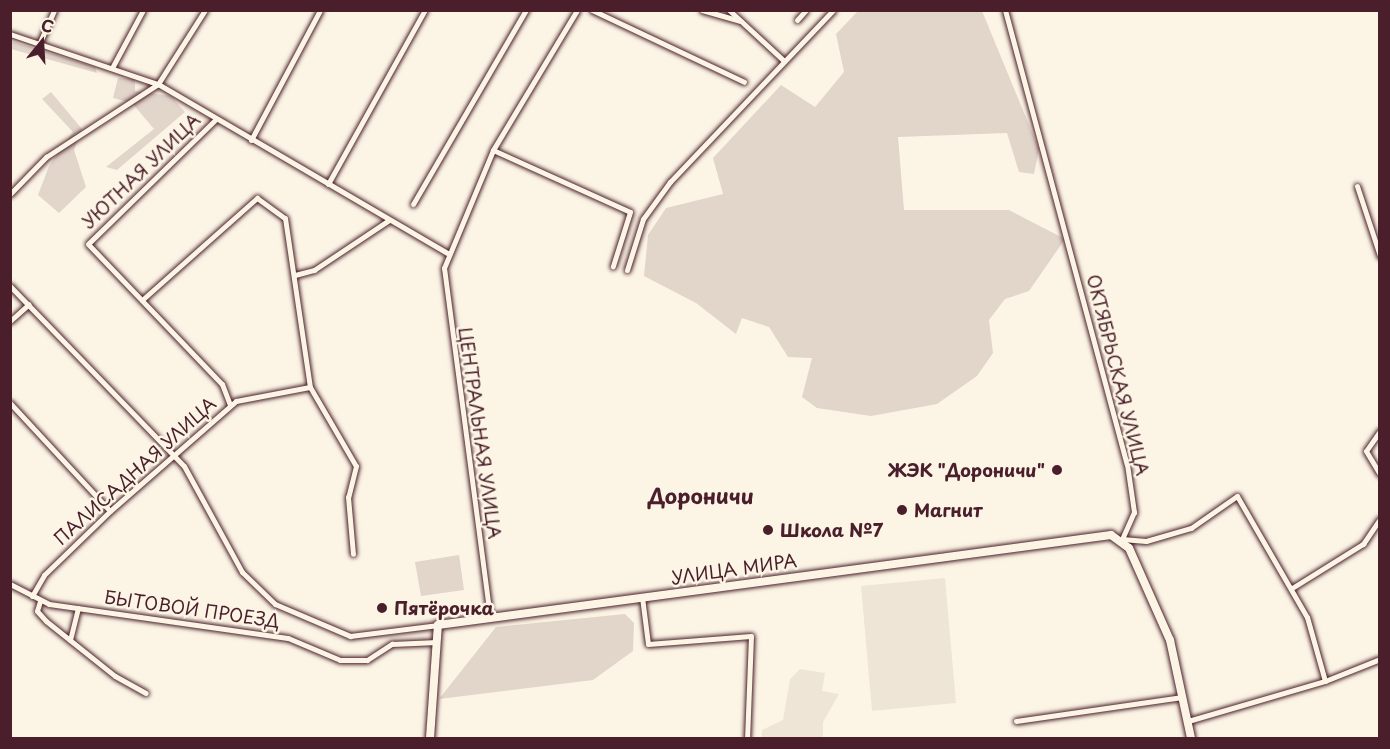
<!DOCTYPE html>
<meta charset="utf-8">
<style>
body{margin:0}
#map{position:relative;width:1390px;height:749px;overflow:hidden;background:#fcf5e5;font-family:"Playpen Sans",sans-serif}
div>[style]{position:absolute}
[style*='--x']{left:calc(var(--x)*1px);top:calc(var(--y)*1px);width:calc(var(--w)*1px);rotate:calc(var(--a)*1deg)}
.built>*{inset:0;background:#eee5d7}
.green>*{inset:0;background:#e2d5ca}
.roads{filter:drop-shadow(0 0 2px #4a1f2b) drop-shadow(0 0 2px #4a1f2b)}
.street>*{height:5px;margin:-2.5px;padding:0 2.5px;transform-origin:2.5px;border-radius:2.5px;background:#fcf5e5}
.secondary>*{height:8px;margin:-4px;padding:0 4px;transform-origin:4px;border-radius:4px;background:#fcf5e5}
.dots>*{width:16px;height:16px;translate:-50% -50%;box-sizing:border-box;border:3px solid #fcf5e5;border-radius:50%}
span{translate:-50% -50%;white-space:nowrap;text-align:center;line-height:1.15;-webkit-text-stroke:5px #fcf5e5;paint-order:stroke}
.street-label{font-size:18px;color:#4a1f2b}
.poi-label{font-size:18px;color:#4a1f2b;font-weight:700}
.right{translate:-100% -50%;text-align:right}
.left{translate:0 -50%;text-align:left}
.quarter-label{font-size:21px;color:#4a1f2b;font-weight:700}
.frame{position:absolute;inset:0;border:12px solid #4a1f2b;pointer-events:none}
.north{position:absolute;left:12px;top:12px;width:60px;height:60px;-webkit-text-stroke:4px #fcf5e5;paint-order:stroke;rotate:18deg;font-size:16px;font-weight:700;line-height:24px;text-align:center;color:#4a1f2b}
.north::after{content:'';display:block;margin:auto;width:21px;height:27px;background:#4a1f2b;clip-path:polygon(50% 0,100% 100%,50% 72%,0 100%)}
</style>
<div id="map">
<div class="built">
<div style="clip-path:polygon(945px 578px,956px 703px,872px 711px,861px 586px)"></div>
<div style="clip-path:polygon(800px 669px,825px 673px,822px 691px,839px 694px,823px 722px,823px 738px,761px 738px,762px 730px,783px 720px,790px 679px)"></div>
</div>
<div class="green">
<div style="clip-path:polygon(858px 11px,982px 11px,1039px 149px,1034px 174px,1019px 172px,1007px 133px,898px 137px,904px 210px,1009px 210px,1065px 239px,1029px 291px,1005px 299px,989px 320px,993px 353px,977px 376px,937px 404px,871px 416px,817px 408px,802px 397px,812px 358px,788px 357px,769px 327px,742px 318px,736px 334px,696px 303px,644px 276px,648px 235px,666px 208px,723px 194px,713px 158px,781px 85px,815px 107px,844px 72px,836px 34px)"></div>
<div style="clip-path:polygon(11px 41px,95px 67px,97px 73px,11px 49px)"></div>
<div style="clip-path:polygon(118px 78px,135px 79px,135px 91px,171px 96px,185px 112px,117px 170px,106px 167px,154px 129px,132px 103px,113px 98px)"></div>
<div style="clip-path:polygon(51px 92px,82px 129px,74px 150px,86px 187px,59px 213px,38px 195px,49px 166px,73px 132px,42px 99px)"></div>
<div style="clip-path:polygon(459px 555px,464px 590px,421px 596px,415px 562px)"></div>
<div style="clip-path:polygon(625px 614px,634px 623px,633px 651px,593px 680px,439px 699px,496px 627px)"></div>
</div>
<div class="roads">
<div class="street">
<div style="--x:592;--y:10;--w:168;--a:25.3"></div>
<div style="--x:702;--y:10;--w:40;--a:16"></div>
<div style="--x:729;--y:10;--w:75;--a:42.8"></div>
<div style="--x:1005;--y:10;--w:470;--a:75"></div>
<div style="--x:1127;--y:464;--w:49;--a:81.7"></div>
<div style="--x:1134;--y:512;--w:30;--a:114"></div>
<div style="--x:1122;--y:539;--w:24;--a:5"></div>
<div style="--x:1146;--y:541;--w:47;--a:-16.1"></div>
<div style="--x:1191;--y:528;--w:56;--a:-34.8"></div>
<div style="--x:1237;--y:496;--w:140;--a:60"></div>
<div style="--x:1307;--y:617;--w:66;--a:74.3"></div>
<div style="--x:797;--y:20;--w:13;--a:-48"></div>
<div style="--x:10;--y:34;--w:156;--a:18.7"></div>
<div style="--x:158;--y:84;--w:335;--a:30.3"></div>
<div style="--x:40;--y:42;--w:35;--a:-66"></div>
<div style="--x:113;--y:66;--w:64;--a:-61.8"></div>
<div style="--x:215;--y:120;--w:177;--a:135.7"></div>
<div style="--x:88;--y:244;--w:194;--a:46.3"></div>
<div style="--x:222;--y:384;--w:22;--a:69"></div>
<div style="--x:251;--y:140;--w:147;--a:-62"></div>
<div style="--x:493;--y:150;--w:150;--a:24.3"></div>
<div style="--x:630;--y:212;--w:57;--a:107.5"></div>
<div style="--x:328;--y:184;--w:199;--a:-60.9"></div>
<div style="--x:1357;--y:186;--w:74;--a:71.8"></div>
<div style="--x:10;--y:194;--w:52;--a:-45.8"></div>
<div style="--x:46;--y:157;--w:134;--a:-33.1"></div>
<div style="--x:158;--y:84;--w:88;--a:-57.6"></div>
<div style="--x:413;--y:204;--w:225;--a:-59.8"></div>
<div style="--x:627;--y:270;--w:53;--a:-72.6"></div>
<div style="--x:643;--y:219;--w:46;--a:-53.9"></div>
<div style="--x:670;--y:182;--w:237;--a:-46.5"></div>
<div style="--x:295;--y:275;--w:20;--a:-15"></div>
<div style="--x:314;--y:270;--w:90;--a:-33.7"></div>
<div style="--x:10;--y:286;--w:250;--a:46"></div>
<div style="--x:184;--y:466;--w:121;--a:61.3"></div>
<div style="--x:242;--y:572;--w:46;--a:44.1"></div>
<div style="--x:275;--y:604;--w:82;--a:23.1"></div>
<div style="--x:350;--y:636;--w:89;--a:-7.1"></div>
<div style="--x:142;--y:300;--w:154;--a:-41.6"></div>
<div style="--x:257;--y:198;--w:34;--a:36"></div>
<div style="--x:285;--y:218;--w:171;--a:81.6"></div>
<div style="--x:310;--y:387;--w:91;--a:59.8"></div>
<div style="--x:356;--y:466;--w:32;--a:104"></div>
<div style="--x:348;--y:497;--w:57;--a:85"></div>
<div style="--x:10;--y:321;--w:25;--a:-42"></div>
<div style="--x:10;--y:403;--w:147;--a:47.2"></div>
<div style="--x:1380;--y:431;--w:24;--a:125"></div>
<div style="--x:1366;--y:451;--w:27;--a:59"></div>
<div style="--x:10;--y:584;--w:44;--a:27.1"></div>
<div style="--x:49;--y:604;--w:241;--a:8.1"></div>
<div style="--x:288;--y:638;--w:56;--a:22.9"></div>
<div style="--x:340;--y:660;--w:27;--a:0"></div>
<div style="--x:367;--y:660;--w:30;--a:-33"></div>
<div style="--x:392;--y:644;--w:45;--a:-2.5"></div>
<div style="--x:1292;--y:588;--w:84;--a:-31.8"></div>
<div style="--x:1363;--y:544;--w:30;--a:-56"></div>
<div style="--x:32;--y:596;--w:24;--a:-60"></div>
<div style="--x:44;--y:575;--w:92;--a:-44.1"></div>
<div style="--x:110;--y:511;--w:167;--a:-41.1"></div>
<div style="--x:236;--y:401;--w:75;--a:-10.7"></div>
<div style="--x:642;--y:597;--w:47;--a:82.7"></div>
<div style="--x:648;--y:644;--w:103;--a:-4.4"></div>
<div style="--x:751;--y:636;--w:102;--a:92.2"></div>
<div style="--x:40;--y:601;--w:10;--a:107"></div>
<div style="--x:37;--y:611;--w:13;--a:48"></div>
<div style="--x:46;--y:621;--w:88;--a:38.6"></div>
<div style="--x:115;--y:676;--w:35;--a:29"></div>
<div style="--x:490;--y:617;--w:352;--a:-97.5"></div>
<div style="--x:444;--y:268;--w:128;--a:-67.4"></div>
<div style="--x:493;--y:150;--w:163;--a:-59"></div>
<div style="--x:70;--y:640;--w:33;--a:-76"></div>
<div style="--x:1016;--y:721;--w:168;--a:-8.2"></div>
<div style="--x:1188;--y:721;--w:143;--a:-16.3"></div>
<div style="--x:1325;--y:681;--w:59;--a:-21.8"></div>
</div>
<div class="secondary">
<div style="--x:430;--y:738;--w:113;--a:-86"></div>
<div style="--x:438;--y:625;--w:679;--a:-7.62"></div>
<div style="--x:1111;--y:535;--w:22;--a:36"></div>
<div style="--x:1129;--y:548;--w:101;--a:66"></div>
<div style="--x:1170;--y:640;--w:100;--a:77.9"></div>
</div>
</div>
<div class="dots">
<div style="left:1057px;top:470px;background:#4a1f2b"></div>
<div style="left:902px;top:510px;background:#4a1f2b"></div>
<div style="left:768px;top:530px;background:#4a1f2b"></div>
<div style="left:382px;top:608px;background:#4a1f2b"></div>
</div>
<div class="street-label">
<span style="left:141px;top:171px;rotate:-44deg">УЮТНАЯ УЛИЦА</span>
<span style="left:1118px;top:375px;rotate:76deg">ОКТЯБРЬСКАЯ УЛИЦА</span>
<span style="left:480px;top:433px;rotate:82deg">ЦЕНТРАЛЬНАЯ УЛИЦА</span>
<span style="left:135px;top:471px;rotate:-42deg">ПАЛИСАДНАЯ УЛИЦА</span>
<span style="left:734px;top:569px;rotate:-8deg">УЛИЦА МИРА</span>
<span style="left:192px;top:609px;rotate:8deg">БЫТОВОЙ ПРОЕЗД</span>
</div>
<div class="poi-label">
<span class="right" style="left:1045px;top:470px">ЖЭК "Дороничи"</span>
<span class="left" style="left:914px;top:510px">Магнит</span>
<span class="left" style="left:780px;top:530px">Школа №7</span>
<span class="left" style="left:394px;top:608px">Пятёрочка</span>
</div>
<div class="quarter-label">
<span style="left:701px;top:495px">Дороничи</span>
</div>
<div class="frame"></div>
<div class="north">С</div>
</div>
